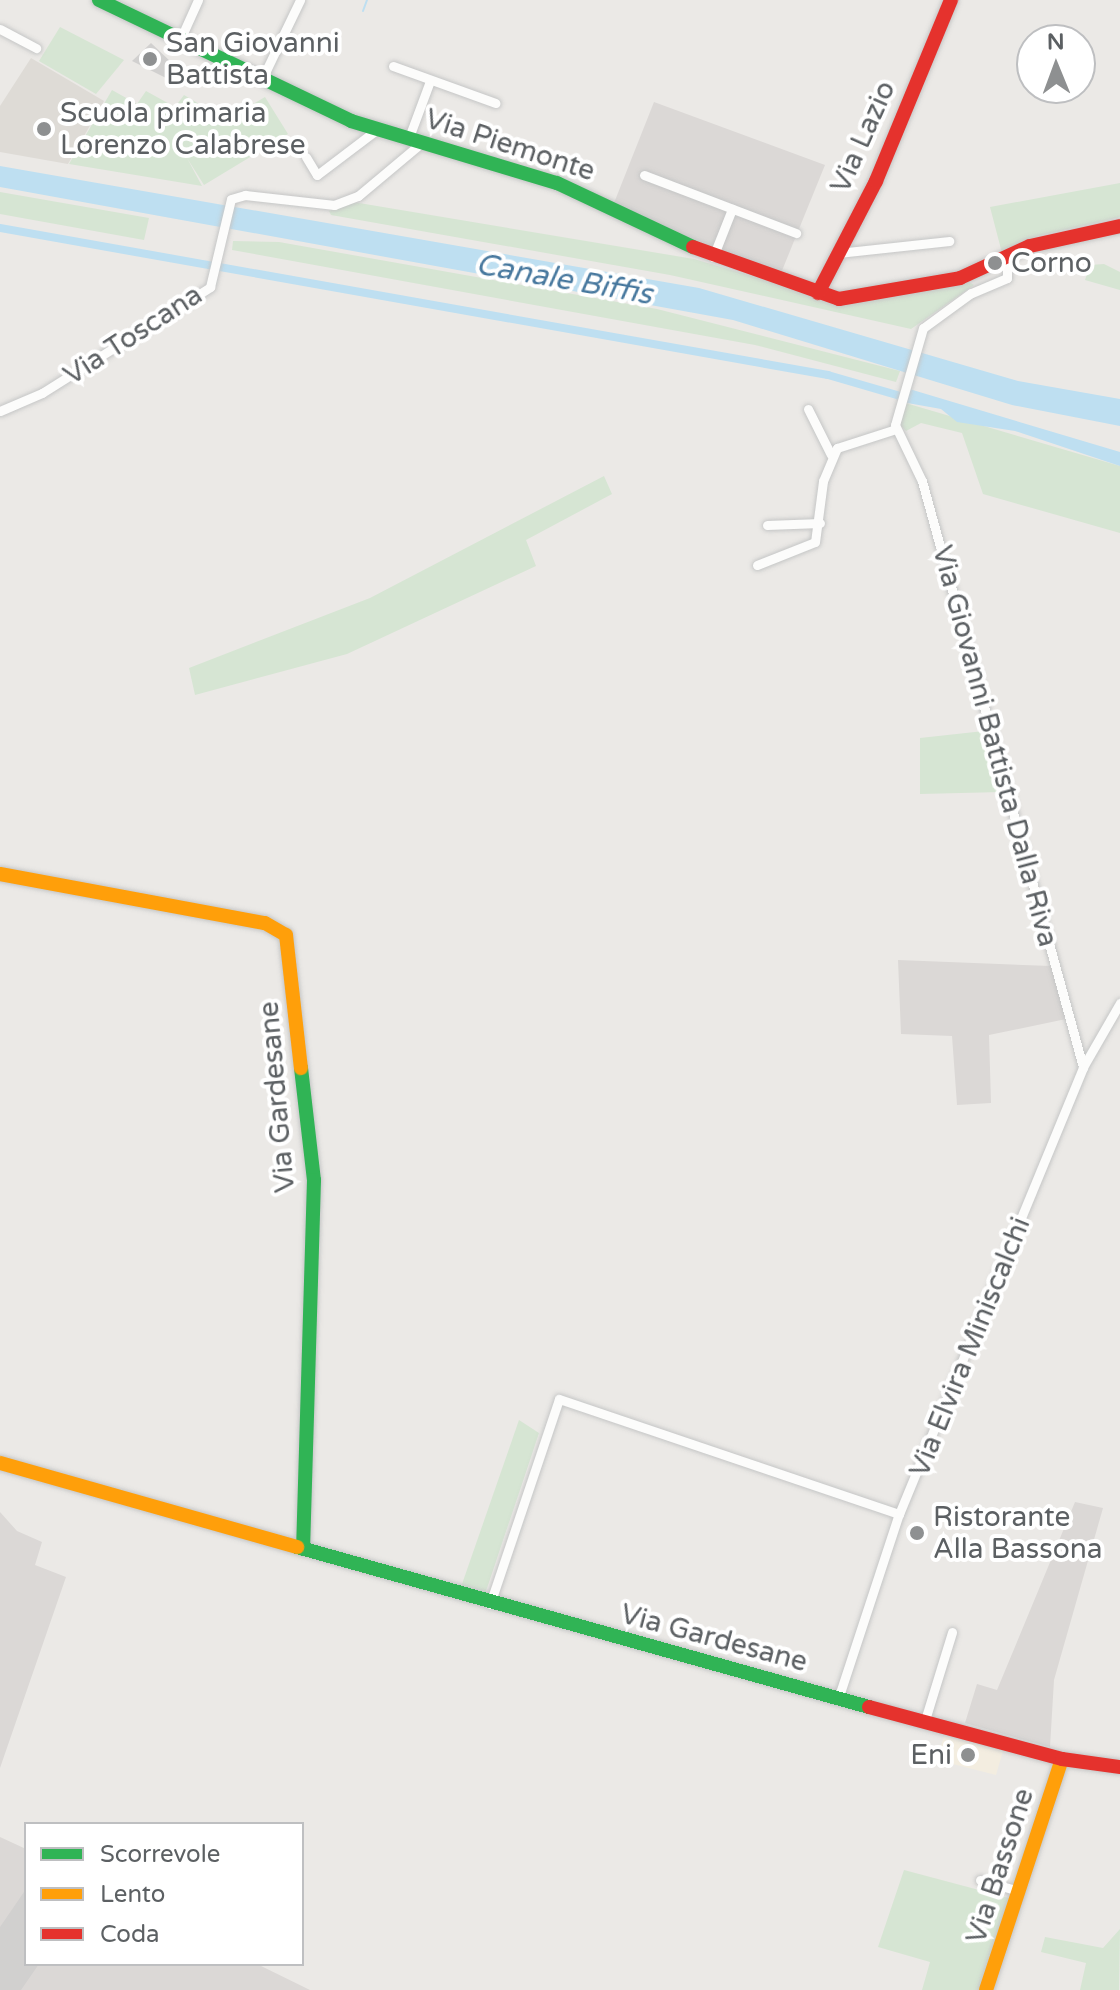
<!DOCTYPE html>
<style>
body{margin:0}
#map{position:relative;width:1120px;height:1990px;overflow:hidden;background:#ebe9e6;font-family:"Varela Round",sans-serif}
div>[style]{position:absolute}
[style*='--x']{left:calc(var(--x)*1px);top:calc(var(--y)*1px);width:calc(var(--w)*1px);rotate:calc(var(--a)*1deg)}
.commercial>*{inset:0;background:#f3ede0}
.industrial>*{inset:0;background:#dbd8d6}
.education>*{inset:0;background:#dedbd6}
.green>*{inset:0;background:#d6e5d3}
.water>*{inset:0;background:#bedff1}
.stream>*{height:2px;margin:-1px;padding:0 1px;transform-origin:1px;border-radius:1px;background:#bedff1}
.canal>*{height:8px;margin:-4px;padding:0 4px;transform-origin:4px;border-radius:4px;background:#bedff1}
.building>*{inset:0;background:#d1d0cf}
.roads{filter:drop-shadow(0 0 2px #c5c6c6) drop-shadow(0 0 2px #c5c6c6)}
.street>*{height:9px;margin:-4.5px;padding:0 4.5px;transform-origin:4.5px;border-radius:4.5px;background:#fcfcfb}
.fast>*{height:14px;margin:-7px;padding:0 7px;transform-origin:7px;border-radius:7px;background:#30b455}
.slow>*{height:14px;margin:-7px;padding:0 7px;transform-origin:7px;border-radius:7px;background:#ff9f0a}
.jam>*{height:14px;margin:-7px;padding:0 7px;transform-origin:7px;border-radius:7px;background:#e5322d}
.dots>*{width:22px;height:22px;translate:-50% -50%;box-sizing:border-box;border:4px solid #fff;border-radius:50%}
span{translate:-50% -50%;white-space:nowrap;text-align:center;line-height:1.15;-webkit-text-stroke:8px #fff;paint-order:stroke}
.poi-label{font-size:28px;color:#5c6063}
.left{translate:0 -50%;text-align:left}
.right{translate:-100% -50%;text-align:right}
.street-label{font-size:28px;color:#5c6063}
.water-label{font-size:30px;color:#47789e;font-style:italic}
.legend{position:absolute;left:24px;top:1822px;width:280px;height:144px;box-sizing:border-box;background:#fff;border:2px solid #bebfc1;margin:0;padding:10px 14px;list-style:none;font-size:24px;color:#5c6063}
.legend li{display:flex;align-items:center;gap:16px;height:40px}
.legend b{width:40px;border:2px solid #bebfc1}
.north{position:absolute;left:1016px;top:24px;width:80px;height:80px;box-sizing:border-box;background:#fff;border:2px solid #bebfc1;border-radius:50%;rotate:359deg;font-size:22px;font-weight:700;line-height:32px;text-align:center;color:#5c6063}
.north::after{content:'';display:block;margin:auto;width:28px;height:36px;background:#8e9091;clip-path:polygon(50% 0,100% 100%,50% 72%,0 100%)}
</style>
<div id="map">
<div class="commercial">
<div style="clip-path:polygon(944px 1736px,1003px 1751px,996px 1775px,937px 1760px)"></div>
</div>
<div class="industrial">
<div style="clip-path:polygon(654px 102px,825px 165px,779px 278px,614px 203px)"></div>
<div style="clip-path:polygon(898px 960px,1051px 966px,1066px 1019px,989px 1035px,991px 1103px,957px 1105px,952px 1036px,901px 1034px)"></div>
<div style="clip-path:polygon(1075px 1502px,1103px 1508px,1054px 1680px,1050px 1747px,965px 1723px,977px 1684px,997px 1690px)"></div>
<div style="clip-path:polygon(0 1512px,17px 1531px,42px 1542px,35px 1565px,66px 1577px,0 1768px)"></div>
<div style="clip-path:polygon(0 1837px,26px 1849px,26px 1964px,257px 1964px,310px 1990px,0 1990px)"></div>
</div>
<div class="education">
<div style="clip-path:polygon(31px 58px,104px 101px,68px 164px,0 152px,0 106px)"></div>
</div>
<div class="green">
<div style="clip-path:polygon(60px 27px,124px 60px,96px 94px,39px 61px)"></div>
<div style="clip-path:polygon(112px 90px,137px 104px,146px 91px,175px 107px,184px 95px,226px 120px,265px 97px,288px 134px,204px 185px,187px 158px,202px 186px,69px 164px)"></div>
<div style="clip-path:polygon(1120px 183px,1120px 217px,1037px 236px,1002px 253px,990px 207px)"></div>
<div style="clip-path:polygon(0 192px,149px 218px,144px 240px,0 214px)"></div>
<div style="clip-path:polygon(353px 202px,694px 259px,839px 302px,964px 279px,974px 285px,911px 329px,670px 275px,331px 215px,329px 211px)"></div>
<div style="clip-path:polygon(233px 241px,279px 242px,657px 309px,900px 371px,896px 382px,755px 345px,232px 250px)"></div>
<div style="clip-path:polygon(1104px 264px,1120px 272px,1120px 290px,1085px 280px,1090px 265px)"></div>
<div style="clip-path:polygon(902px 402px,1120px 466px,1120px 533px,983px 494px,962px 433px,921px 423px,906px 431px,899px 424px)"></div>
<div style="clip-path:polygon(604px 476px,612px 494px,526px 540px,536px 566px,347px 654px,195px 695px,189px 668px,370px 598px)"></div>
<div style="clip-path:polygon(984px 731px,1002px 792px,920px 794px,920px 738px)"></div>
<div style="clip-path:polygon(519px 1420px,539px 1433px,485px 1594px,461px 1587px)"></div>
<div style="clip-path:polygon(904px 1870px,1009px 1898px,980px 1990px,922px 1990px,930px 1962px,878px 1947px)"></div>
<div style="clip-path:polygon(1120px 1929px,1119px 1990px,1080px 1990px,1086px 1963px,1041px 1952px,1045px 1937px,1103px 1948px)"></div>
</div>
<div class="water">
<div style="clip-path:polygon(0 166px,699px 288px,1018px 381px,1120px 399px,1120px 426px,1012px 405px,733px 320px,0 187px)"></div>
<div style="clip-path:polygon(906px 388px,1120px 452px,1120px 466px,1015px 431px,957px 422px,941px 409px,902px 402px)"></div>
</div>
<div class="stream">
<div style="--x:363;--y:11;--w:12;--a:-70"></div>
</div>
<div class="canal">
<div style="--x:0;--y:228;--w:841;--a:10.07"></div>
<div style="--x:828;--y:375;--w:82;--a:16.2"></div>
</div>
<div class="building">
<div style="clip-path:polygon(151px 43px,171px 62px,166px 78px,132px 61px)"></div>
<div style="clip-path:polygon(26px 1889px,26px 1964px,39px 1964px,21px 1990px,0 1990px,0 1927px)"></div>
</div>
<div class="roads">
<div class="street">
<div style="--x:0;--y:29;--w:41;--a:27.8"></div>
<div style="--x:180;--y:40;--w:44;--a:-65.8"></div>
<div style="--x:393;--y:66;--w:109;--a:19.9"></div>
<div style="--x:262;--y:79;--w:88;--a:-64.3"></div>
<div style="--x:408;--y:140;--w:63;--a:-69.6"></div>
<div style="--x:306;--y:157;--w:21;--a:59"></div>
<div style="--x:317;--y:175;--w:73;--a:-37.2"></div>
<div style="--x:644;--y:175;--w:163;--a:20.9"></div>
<div style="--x:838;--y:253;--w:112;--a:-6.2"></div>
<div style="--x:713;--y:257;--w:52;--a:-68.4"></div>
<div style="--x:1007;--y:260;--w:18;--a:90"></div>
<div style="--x:1007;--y:278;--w:39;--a:157"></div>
<div style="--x:971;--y:293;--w:59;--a:143.9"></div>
<div style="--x:923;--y:328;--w:101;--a:106.1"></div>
<div style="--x:895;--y:425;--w:62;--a:64.3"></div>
<div style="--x:922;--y:481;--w:608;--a:74.64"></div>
<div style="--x:808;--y:409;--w:51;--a:63.4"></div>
<div style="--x:0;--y:411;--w:46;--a:-23.2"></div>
<div style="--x:42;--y:393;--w:199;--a:-32.2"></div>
<div style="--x:210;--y:287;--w:90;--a:-76.6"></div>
<div style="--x:231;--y:199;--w:15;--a:-16"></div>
<div style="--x:245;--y:195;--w:90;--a:6.4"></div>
<div style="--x:334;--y:205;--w:26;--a:-21"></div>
<div style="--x:358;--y:196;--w:81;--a:-40"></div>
<div style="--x:767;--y:525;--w:53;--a:-2.2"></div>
<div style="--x:757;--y:565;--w:62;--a:-21.6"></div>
<div style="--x:815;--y:542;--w:62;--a:-82.5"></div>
<div style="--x:823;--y:481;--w:36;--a:-67"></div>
<div style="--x:837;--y:448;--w:62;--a:-17.9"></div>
<div style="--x:490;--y:1604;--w:216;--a:-71.4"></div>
<div style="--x:559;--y:1399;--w:359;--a:18.7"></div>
<div style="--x:838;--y:1699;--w:195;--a:-71.8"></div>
<div style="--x:899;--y:1514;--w:483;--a:-67.6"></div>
<div style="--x:1083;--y:1067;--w:74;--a:-60"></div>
<div style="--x:925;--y:1720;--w:92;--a:-72.9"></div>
<div style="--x:980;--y:1880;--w:41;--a:15.8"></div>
</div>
<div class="fast">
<div style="--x:99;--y:0;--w:280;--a:25.6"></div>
<div style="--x:351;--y:121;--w:215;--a:16.8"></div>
<div style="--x:557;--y:183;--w:150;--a:25.2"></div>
<div style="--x:301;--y:1068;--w:113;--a:83.4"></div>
<div style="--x:314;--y:1180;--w:369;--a:91.7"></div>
<div style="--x:297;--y:1547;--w:594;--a:15.63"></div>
</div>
<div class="slow">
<div style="--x:0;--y:874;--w:269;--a:10.5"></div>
<div style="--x:265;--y:923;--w:24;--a:30"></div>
<div style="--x:286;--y:935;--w:134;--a:83.6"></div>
<div style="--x:0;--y:1463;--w:309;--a:15.8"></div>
<div style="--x:986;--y:1990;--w:243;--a:-71.8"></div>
</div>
<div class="jam">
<div style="--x:693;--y:247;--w:155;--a:19.6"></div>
<div style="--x:839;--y:299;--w:123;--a:-9.8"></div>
<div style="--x:960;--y:278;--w:77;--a:-24.6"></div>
<div style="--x:1030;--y:246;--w:92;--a:-12.5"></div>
<div style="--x:818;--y:293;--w:126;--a:-62.6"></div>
<div style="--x:876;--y:181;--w:196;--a:-67.5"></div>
<div style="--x:869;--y:1707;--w:200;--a:15.1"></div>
<div style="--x:1062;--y:1759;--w:59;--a:7.9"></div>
</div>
</div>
<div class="dots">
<div style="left:150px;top:59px;background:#8e9091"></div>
<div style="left:44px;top:129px;background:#8e9091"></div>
<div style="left:995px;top:263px;background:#8e9091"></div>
<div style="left:917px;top:1533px;background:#8e9091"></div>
<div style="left:968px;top:1755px;background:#8e9091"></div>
</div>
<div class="poi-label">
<span class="left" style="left:166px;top:59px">San Giovanni<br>Battista</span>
<span class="left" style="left:60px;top:129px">Scuola primaria<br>Lorenzo Calabrese</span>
<span class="left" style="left:1011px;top:263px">Corno</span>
<span class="left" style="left:933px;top:1533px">Ristorante<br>Alla Bassona</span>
<span class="right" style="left:952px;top:1755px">Eni</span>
</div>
<div class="street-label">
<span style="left:863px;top:137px;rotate:-66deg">Via Lazio</span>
<span style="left:510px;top:145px;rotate:18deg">Via Piemonte</span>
<span style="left:133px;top:335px;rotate:-33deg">Via Toscana</span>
<span style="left:995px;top:746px;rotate:75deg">Via Giovanni Battista Dalla Riva</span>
<span style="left:277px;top:1097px;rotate:-95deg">Via Gardesane</span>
<span style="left:970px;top:1347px;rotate:-68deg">Via Elvira Miniscalchi</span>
<span style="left:714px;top:1638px;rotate:15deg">Via Gardesane</span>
<span style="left:1000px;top:1866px;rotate:-72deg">Via Bassone</span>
</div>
<div class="water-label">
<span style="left:564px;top:280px;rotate:10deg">Canale Biffis</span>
</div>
<ul class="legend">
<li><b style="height:10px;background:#30b455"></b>Scorrevole</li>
<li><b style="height:10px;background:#ff9f0a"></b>Lento</li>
<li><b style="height:10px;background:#e5322d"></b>Coda</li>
</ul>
<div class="north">N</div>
</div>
